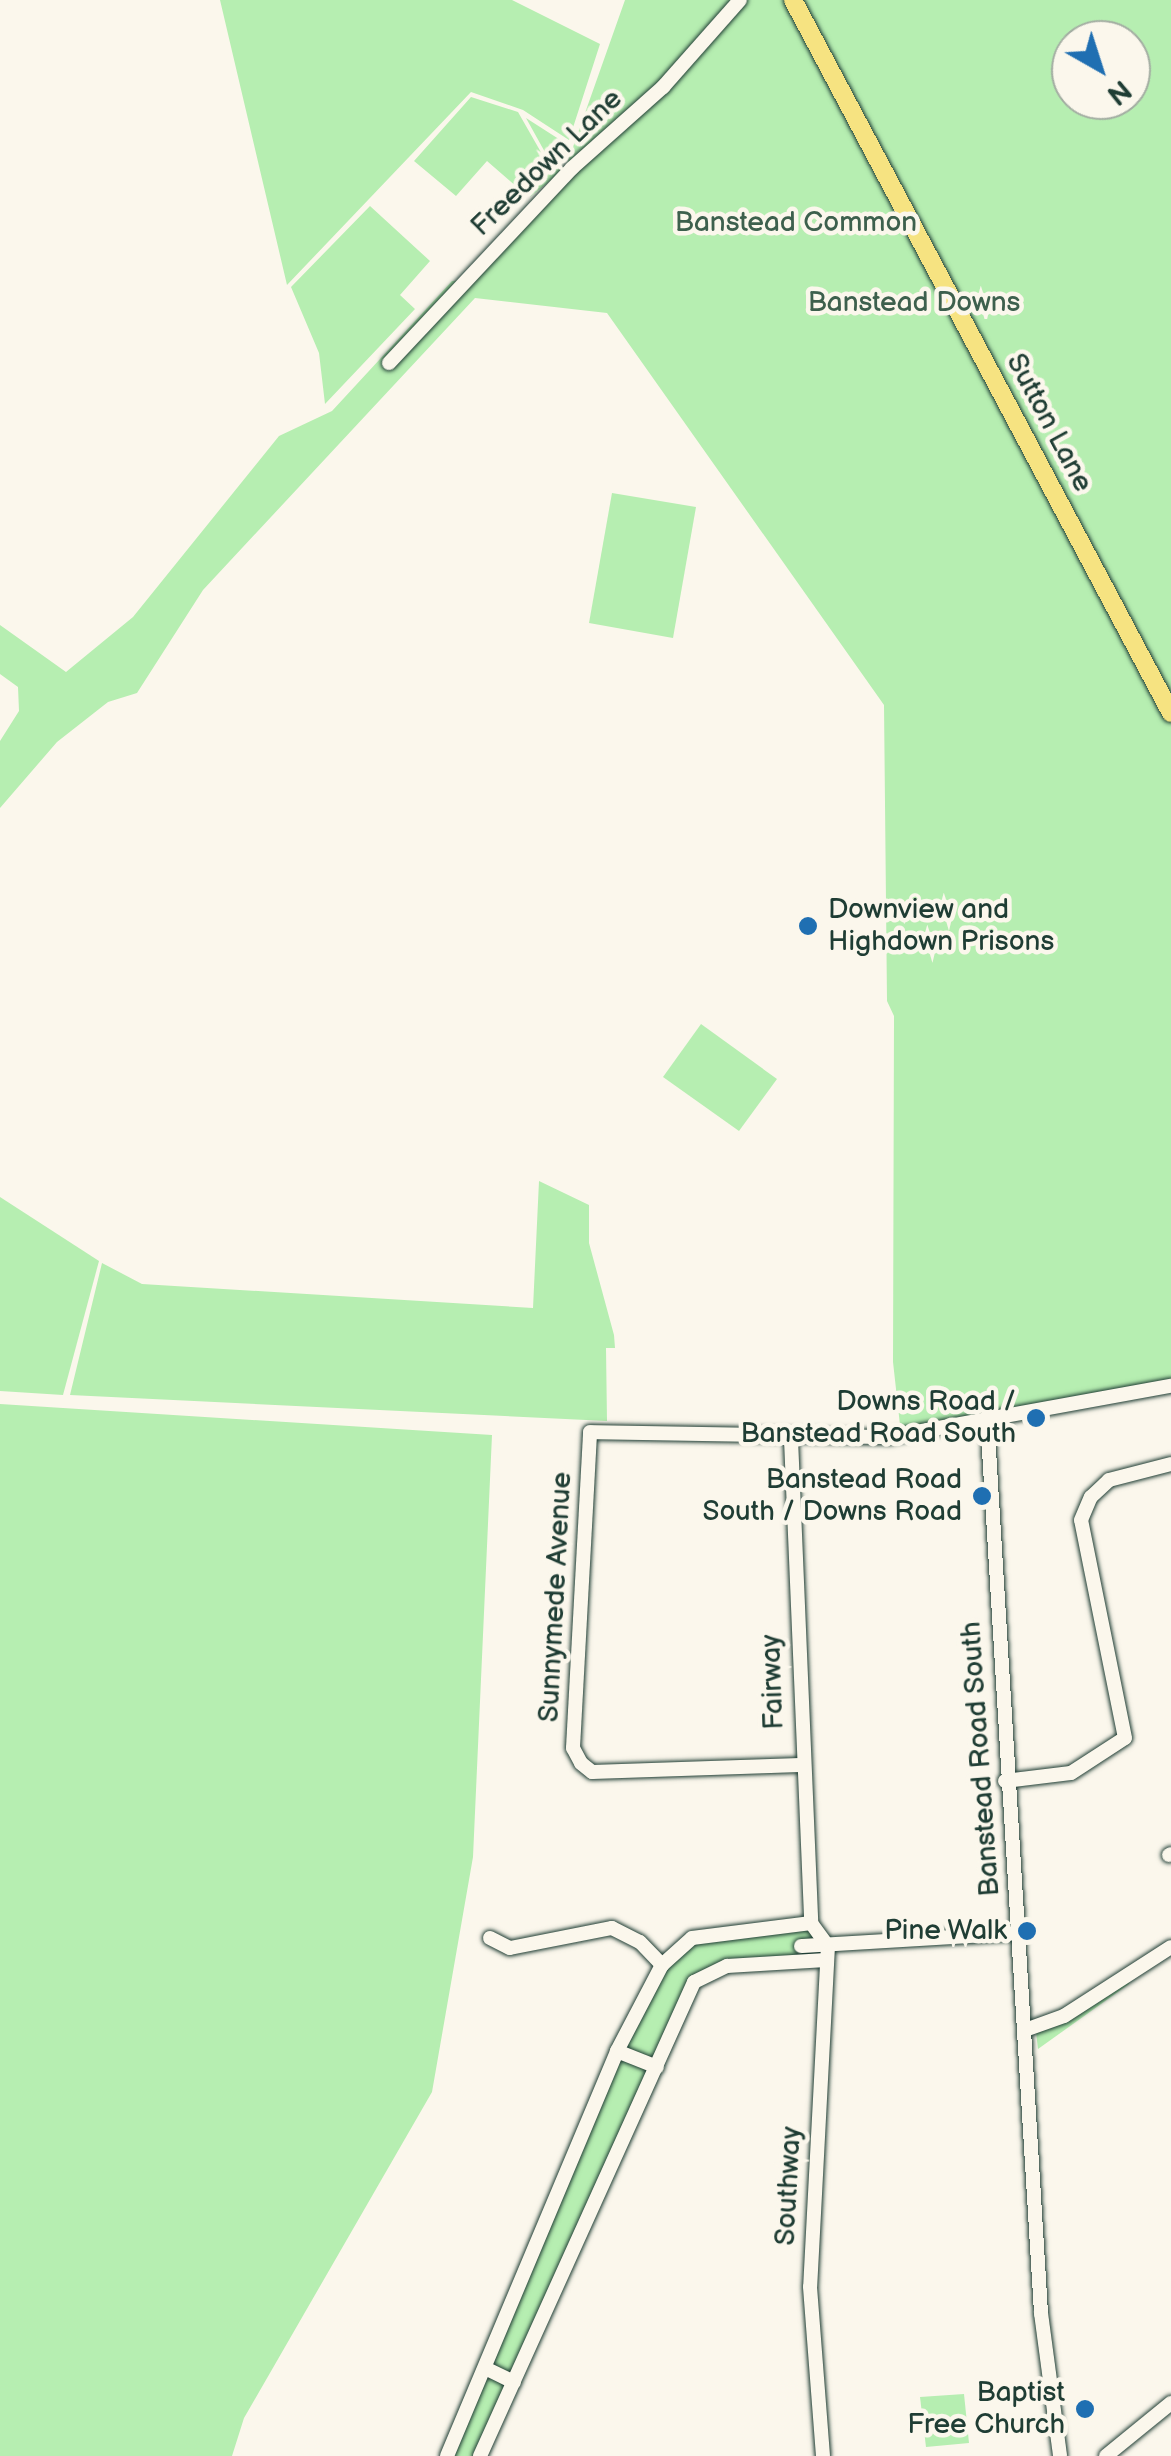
<!DOCTYPE html>
<style>
body{margin:0}
#map{position:relative;width:1171px;height:2456px;overflow:hidden;background:#fbf7ec;font-family:"Balsamiq Sans",sans-serif}
div>[style]{position:absolute}
[style*='--x']{left:calc(var(--x)*1px);top:calc(var(--y)*1px);width:calc(var(--w)*1px);rotate:calc(var(--a)*1deg)}
.green>*{inset:0;background:#b6eeb1}
.roads{filter:drop-shadow(0 0 2px #1f3d34) drop-shadow(0 0 2px #1f3d34)}
.minor>*{height:14px;margin:-7px;padding:0 7px;transform-origin:7px;border-radius:7px;background:#fbf7ec}
.major>*{height:18px;margin:-9px;padding:0 9px;transform-origin:9px;border-radius:9px;background:#f6e381}
.dots>*{width:28px;height:28px;translate:-50% -50%;box-sizing:border-box;border:5px solid #fbf7ec;border-radius:50%}
span{translate:-50% -50%;white-space:nowrap;text-align:center;line-height:1.15;-webkit-text-stroke:9px #fbf7ec;paint-order:stroke}
.street-label{font-size:28px;color:#1f3d34}
.park-label{font-size:28px;color:#3d604d}
.poi-label{font-size:28px;color:#1f3d34}
.left{translate:0 -50%;text-align:left}
.right{translate:-100% -50%;text-align:right}
.north{position:absolute;left:1051px;top:20px;width:100px;height:100px;box-sizing:border-box;background:#fbf7ec;border:2px solid #a3ada2;border-radius:50%;rotate:141deg;font-size:28px;font-weight:700;line-height:40px;text-align:center;color:#1f3d34}
.north::after{content:'';display:block;margin:auto;width:35px;height:45px;background:#1f6fb2;clip-path:polygon(50% 0,100% 100%,50% 72%,0 100%)}
</style>
<div id="map">
<div class="green">
<div style="clip-path:polygon(220px 0,512px 0,600px 44px,569px 140px,523px 110px,471px 92px,287px 285px)"></div>
<div style="clip-path:polygon(evenodd,625px 0,1171px 0,1171px 1386px,917px 1432px,900px 1425px,893px 1362px,894px 1016px,887px 1001px,884px 705px,607px 313px,475px 298px,203px 590px,137px 693px,108px 702px,57px 742px,0 808px,0 741px,19px 711px,18px 687px,0 674px,0 625px,66px 672px,133px 617px,279px 436px,332px 411px,452px 281px,464px 280px,562px 178px,625px 0,1071px 40px,1131px 40px,1131px 100px,1071px 100px,1071px 40px)"></div>
<div style="clip-path:polygon(471px 97px,518px 112px,546px 161px,525px 194px,487px 161px,456px 196px,414px 161px)"></div>
<div style="clip-path:polygon(526px 118px,565px 143px,560px 173px,530px 197px,551px 163px)"></div>
<div style="clip-path:polygon(370px 206px,430px 261px,400px 295px,415px 309px,325px 404px,319px 353px,291px 287px)"></div>
<div style="clip-path:polygon(612px 493px,696px 507px,673px 638px,589px 623px)"></div>
<div style="clip-path:polygon(701px 1024px,777px 1079px,739px 1131px,663px 1077px)"></div>
<div style="clip-path:polygon(539px 1181px,589px 1205px,589px 1243px,614px 1335px,615px 1348px,606px 1348px,607px 1421px,70px 1395px,102px 1263px,142px 1284px,533px 1308px)"></div>
<div style="clip-path:polygon(0 1197px,99px 1261px,63px 1395px,0 1391px)"></div>
<div style="clip-path:polygon(0 1404px,492px 1435px,473px 1857px,432px 2092px,244px 2418px,232px 2456px,0 2456px)"></div>
<div style="clip-path:polygon(811px 1923px,826px 1960px,727px 1966px,694px 1982px,480px 2456px,447px 2456px,617px 2051px,662px 1965px,692px 1938px)"></div>
<div style="clip-path:polygon(1130px 1979px,1129px 1984px,1038px 2049px,1036px 2032px)"></div>
<div style="clip-path:polygon(964px 2394px,969px 2443px,926px 2447px,920px 2397px)"></div>
</div>
<div class="roads">
<div class="minor">
<div style="--x:389;--y:363;--w:267;--a:-46.8"></div>
<div style="--x:572;--y:168;--w:122;--a:-41.7"></div>
<div style="--x:663;--y:87;--w:116;--a:-48.5"></div>
<div style="--x:987;--y:1417;--w:898;--a:86.55"></div>
<div style="--x:1041;--y:2313;--w:144;--a:82.4"></div>
<div style="--x:791;--y:1439;--w:484;--a:87.6"></div>
<div style="--x:800;--y:1765;--w:208;--a:178.1"></div>
<div style="--x:592;--y:1772;--w:14;--a:-141"></div>
<div style="--x:581;--y:1763;--w:17;--a:-118"></div>
<div style="--x:573;--y:1748;--w:316;--a:-86.9"></div>
<div style="--x:590;--y:1432;--w:299;--a:1"></div>
<div style="--x:889;--y:1437;--w:287;--a:-10.3"></div>
<div style="--x:1005;--y:1781;--w:66;--a:-6.9"></div>
<div style="--x:1071;--y:1773;--w:64;--a:-32.9"></div>
<div style="--x:1125;--y:1738;--w:222;--a:-101.4"></div>
<div style="--x:1081;--y:1520;--w:25;--a:-67"></div>
<div style="--x:1091;--y:1497;--w:25;--a:-43"></div>
<div style="--x:1109;--y:1480;--w:64;--a:-14.5"></div>
<div style="--x:1169;--y:1855;--w:2;--a:-27"></div>
<div style="--x:811;--y:1923;--w:29;--a:54"></div>
<div style="--x:828;--y:1946;--w:341;--a:93"></div>
<div style="--x:810;--y:2287;--w:169;--a:85.6"></div>
<div style="--x:490;--y:1938;--w:22;--a:27"></div>
<div style="--x:510;--y:1948;--w:104;--a:-11.1"></div>
<div style="--x:612;--y:1928;--w:31;--a:27"></div>
<div style="--x:640;--y:1942;--w:32;--a:46"></div>
<div style="--x:801;--y:1946;--w:216;--a:-3.4"></div>
<div style="--x:1025;--y:2030;--w:41;--a:-19.7"></div>
<div style="--x:1064;--y:2016;--w:127;--a:-32.8"></div>
<div style="--x:617;--y:2051;--w:43;--a:21.8"></div>
<div style="--x:487;--y:2369;--w:30;--a:26"></div>
<div style="--x:447;--y:2456;--w:439;--a:-67.2"></div>
<div style="--x:617;--y:2051;--w:97;--a:-62.4"></div>
<div style="--x:662;--y:1965;--w:40;--a:-42"></div>
<div style="--x:692;--y:1938;--w:120;--a:-7.2"></div>
<div style="--x:480;--y:2456;--w:520;--a:-65.7"></div>
<div style="--x:694;--y:1982;--w:37;--a:-26"></div>
<div style="--x:727;--y:1966;--w:99;--a:-3.5"></div>
<div style="--x:1106;--y:2456;--w:84;--a:-39.2"></div>
</div>
<div class="major">
<div style="--x:793;--y:0;--w:807;--a:62.07"></div>
</div>
</div>
<div class="dots">
<div style="left:808px;top:926px;background:#1f6fb2"></div>
<div style="left:1036px;top:1418px;background:#1f6fb2"></div>
<div style="left:982px;top:1496px;background:#1f6fb2"></div>
<div style="left:1027px;top:1931px;background:#1f6fb2"></div>
<div style="left:1085px;top:2409px;background:#1f6fb2"></div>
</div>
<div class="street-label">
<span style="left:547px;top:163px;rotate:-44deg">Freedown Lane</span>
<span style="left:1049px;top:423px;rotate:62deg">Sutton Lane</span>
<span style="left:556px;top:1597px;rotate:-87deg">Sunnymede Avenue</span>
<span style="left:773px;top:1682px;rotate:-92deg">Fairway</span>
<span style="left:981px;top:1759px;rotate:-94deg">Banstead Road South</span>
<span style="left:789px;top:2186px;rotate:-87deg">Southway</span>
</div>
<div class="park-label">
<span style="left:796px;top:223px">Banstead Common</span>
<span style="left:914px;top:303px">Banstead Downs</span>
</div>
<div class="poi-label">
<span class="left" style="left:828px;top:926px">Downview and<br>Highdown Prisons</span>
<span class="right" style="left:1016px;top:1418px">Downs Road /<br>Banstead Road South</span>
<span class="right" style="left:962px;top:1496px">Banstead Road<br>South / Downs Road</span>
<span class="right" style="left:1007px;top:1931px">Pine Walk</span>
<span class="right" style="left:1065px;top:2409px">Baptist<br>Free Church</span>
</div>
<div class="north">N</div>
</div>
